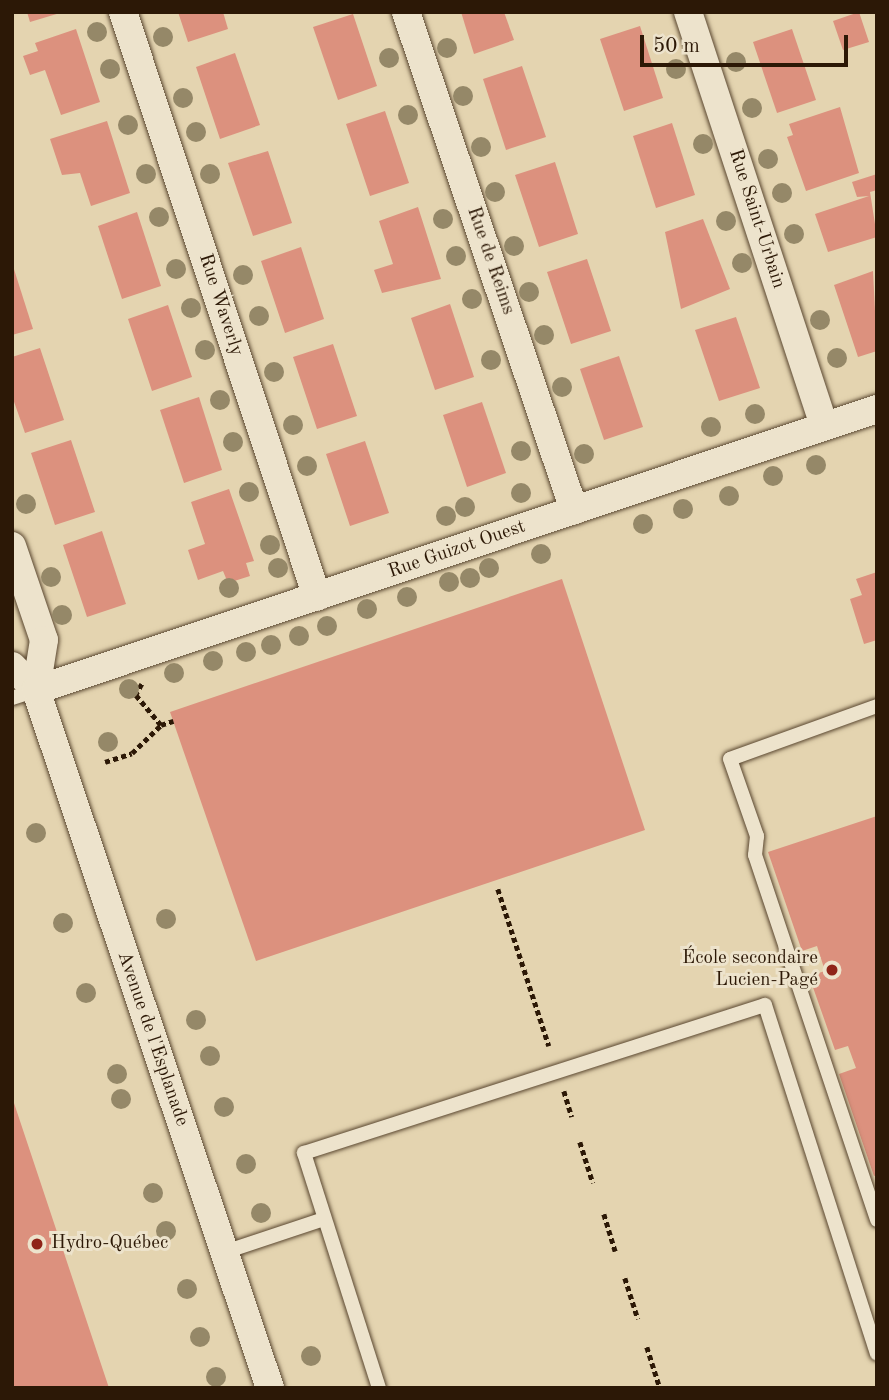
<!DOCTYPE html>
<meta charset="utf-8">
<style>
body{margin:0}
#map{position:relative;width:889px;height:1400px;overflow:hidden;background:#e4d4b0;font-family:"Old Standard TT",serif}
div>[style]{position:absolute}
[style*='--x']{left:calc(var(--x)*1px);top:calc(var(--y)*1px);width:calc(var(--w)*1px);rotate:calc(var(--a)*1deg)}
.building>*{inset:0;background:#dc917e}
.path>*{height:4.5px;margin-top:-2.25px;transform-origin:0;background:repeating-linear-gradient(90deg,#2c1806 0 5px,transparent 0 8.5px)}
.roads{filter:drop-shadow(0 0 2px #5a4730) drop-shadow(0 0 2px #5a4730)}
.service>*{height:14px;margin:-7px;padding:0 7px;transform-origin:7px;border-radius:7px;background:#ede3cc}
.minor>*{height:28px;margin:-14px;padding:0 14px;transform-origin:14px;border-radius:14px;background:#ede3cc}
.trees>*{width:20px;height:20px;margin:-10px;border-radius:50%;background:#958868}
.dots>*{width:19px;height:19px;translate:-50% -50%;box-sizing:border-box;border:4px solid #ede3cc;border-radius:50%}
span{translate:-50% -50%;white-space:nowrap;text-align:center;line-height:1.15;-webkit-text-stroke:6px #ede3cc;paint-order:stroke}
.street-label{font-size:19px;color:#2c1806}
.poi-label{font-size:19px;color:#2c1806}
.right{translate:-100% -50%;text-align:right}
.left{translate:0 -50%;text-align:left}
.frame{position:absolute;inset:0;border:14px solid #2c1806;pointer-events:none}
.scale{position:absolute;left:640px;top:35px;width:208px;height:32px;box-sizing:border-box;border:4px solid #2c1806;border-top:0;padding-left:9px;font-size:21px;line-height:24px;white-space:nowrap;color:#2c1806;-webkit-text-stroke:5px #ede3cc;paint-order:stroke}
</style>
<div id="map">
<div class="building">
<div style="clip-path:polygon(27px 12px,60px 12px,60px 13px,30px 22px)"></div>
<div style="clip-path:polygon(178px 12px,223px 12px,228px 29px,188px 42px)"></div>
<div style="clip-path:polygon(461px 12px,504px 12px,514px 40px,474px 54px)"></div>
<div style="clip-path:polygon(859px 12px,869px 42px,843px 50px,833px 21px)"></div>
<div style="clip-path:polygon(353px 14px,377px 86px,338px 100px,313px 27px)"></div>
<div style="clip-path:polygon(640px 26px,663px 98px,624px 111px,600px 39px)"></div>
<div style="clip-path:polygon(76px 29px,100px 102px,61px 115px,45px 70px,30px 75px,23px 56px,38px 51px,35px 43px)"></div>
<div style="clip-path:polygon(792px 29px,816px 100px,777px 113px,753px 42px)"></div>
<div style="clip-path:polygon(235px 53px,260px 125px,220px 139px,196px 67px)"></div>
<div style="clip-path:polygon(522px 66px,546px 137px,506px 150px,483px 79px)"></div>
<div style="clip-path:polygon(840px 107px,859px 173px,806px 191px,787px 137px,793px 135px,789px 124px)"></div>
<div style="clip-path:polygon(385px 111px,409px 183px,370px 196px,346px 124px)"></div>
<div style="clip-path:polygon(107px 121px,130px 193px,91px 206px,80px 173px,62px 175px,50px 139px)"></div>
<div style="clip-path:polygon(672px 123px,695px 195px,656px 208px,633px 136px)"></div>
<div style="clip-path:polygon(268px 151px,292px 223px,253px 236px,228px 163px)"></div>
<div style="clip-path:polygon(555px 162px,578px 234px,539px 247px,515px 175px)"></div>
<div style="clip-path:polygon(877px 174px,877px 190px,870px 192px,877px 237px,828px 252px,815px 214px,869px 196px,857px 197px,852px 182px)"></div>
<div style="clip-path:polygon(418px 207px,441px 279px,382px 293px,374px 270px,393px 264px,379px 221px)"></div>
<div style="clip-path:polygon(137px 212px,161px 286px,122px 299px,98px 226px)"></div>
<div style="clip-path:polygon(703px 219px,730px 289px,681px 309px,665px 232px)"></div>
<div style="clip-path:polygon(301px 247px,324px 319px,285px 333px,261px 261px)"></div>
<div style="clip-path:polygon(587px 259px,611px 331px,571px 344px,547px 272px)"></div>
<div style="clip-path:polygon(12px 263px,33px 329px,12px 335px)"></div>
<div style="clip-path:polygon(873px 271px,877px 351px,858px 357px,834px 285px)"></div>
<div style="clip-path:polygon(450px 304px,474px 377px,435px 390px,411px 318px)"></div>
<div style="clip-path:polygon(168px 305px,192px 377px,152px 391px,128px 319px)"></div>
<div style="clip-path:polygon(736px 317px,760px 388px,719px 401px,695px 330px)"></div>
<div style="clip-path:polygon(333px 344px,357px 416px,317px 429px,293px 357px)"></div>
<div style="clip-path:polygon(40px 348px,64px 420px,25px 433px,12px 396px,12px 357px)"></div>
<div style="clip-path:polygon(619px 356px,643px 427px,604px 440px,580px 369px)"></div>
<div style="clip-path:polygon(199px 397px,222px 470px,184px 483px,160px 410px)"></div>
<div style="clip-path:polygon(482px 402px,506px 473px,467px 487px,443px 415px)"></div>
<div style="clip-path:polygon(71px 440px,95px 512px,55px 525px,31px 453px)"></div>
<div style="clip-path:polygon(365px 441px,389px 513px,350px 526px,326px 454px)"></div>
<div style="clip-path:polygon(229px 489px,254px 561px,246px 563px,250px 576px,228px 583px,223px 571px,198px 580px,188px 550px,205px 544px,191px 502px)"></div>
<div style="clip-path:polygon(102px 531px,126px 604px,87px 617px,63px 545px)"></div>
<div style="clip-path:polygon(877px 572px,877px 640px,864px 644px,850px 599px,862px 595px,856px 579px)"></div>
<div style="clip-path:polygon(562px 579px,645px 830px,256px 961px,170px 712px)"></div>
<div style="clip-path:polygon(877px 816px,877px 1175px,874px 1176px,839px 1074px,856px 1068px,848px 1046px,835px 1050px,809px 976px,825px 971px,817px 946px,802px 951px,768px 852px)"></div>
<div style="clip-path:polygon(12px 1100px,13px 1100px,109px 1388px,12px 1388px)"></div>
</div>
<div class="path">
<div style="--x:142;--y:684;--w:13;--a:119"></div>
<div style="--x:136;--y:695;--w:39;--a:50"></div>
<div style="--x:161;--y:725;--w:13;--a:-18"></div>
<div style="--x:105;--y:762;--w:28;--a:-18"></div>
<div style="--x:132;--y:753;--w:40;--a:-44"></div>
<div style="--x:498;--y:889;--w:165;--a:72"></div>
<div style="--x:564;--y:1091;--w:27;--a:73"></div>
<div style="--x:580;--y:1142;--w:43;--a:72.4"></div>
<div style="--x:604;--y:1214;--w:39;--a:73"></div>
<div style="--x:625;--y:1278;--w:43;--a:72.4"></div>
<div style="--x:647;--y:1347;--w:43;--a:72.4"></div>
</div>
<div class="roads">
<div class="service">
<div style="--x:12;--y:698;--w:25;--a:-18"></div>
<div style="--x:877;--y:706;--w:156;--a:160.2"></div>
<div style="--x:730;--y:759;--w:82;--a:70.7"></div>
<div style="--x:757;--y:836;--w:19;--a:96"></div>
<div style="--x:755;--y:855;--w:385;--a:71.5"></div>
<div style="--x:225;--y:1252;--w:104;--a:-18.4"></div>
<div style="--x:379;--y:1388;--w:247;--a:-107.7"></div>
<div style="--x:304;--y:1153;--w:484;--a:-17.8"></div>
<div style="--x:765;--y:1005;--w:366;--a:72.2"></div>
</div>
<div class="minor">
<div style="--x:123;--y:12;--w:616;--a:71.65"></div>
<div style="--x:406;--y:12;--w:526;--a:71.36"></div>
<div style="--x:688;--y:12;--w:436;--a:71.8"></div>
<div style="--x:12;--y:546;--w:99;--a:71.2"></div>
<div style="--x:44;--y:640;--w:51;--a:99.1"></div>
<div style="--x:12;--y:666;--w:34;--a:45"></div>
<div style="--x:36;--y:690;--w:736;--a:71.47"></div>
<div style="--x:36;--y:690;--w:887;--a:-18.48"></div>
</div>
</div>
<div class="trees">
<div style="left:97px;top:32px"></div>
<div style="left:163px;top:37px"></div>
<div style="left:447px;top:48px"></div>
<div style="left:389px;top:58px"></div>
<div style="left:736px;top:62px"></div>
<div style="left:110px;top:69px"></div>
<div style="left:676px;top:69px"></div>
<div style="left:463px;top:96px"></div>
<div style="left:183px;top:98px"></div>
<div style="left:752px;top:108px"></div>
<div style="left:408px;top:115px"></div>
<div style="left:128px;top:125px"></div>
<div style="left:196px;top:132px"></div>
<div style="left:703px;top:144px"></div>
<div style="left:481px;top:147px"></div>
<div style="left:768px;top:159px"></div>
<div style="left:146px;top:174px"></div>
<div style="left:210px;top:174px"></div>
<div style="left:495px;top:192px"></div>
<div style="left:782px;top:193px"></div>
<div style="left:159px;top:217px"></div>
<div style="left:443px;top:219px"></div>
<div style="left:726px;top:221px"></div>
<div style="left:794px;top:234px"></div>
<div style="left:514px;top:246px"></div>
<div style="left:456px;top:256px"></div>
<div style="left:742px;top:263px"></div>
<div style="left:176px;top:269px"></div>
<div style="left:243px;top:275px"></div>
<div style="left:529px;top:292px"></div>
<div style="left:472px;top:299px"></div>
<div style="left:191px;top:308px"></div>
<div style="left:259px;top:316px"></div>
<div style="left:820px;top:320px"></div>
<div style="left:544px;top:335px"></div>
<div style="left:205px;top:350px"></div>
<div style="left:837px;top:358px"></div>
<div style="left:491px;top:360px"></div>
<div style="left:274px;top:372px"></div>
<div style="left:562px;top:387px"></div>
<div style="left:220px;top:400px"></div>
<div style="left:755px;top:414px"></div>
<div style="left:293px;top:425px"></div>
<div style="left:711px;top:427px"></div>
<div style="left:233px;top:442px"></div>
<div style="left:521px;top:451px"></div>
<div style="left:584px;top:454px"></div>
<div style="left:816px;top:465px"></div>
<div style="left:307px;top:466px"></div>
<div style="left:773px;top:476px"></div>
<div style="left:249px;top:492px"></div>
<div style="left:521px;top:493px"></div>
<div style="left:729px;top:496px"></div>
<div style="left:26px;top:504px"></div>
<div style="left:465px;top:507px"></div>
<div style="left:683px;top:509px"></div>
<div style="left:446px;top:516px"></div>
<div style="left:643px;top:524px"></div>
<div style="left:270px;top:545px"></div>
<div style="left:541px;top:554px"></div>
<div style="left:278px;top:568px"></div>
<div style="left:489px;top:568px"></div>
<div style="left:51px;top:577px"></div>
<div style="left:470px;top:578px"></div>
<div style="left:449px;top:582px"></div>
<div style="left:229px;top:588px"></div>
<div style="left:407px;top:597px"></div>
<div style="left:367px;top:609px"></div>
<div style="left:62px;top:615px"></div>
<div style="left:327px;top:626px"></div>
<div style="left:299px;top:636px"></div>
<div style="left:271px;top:645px"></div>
<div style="left:246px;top:652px"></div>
<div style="left:213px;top:661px"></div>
<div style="left:174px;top:673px"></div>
<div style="left:129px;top:689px"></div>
<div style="left:108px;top:742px"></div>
<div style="left:36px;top:833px"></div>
<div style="left:166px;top:919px"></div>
<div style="left:63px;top:923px"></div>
<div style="left:86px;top:993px"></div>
<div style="left:196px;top:1020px"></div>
<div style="left:210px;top:1056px"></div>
<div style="left:117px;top:1074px"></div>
<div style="left:121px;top:1099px"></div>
<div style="left:224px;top:1107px"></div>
<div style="left:246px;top:1164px"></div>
<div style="left:153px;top:1193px"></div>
<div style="left:261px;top:1213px"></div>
<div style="left:166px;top:1231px"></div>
<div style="left:187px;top:1289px"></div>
<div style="left:200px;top:1337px"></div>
<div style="left:311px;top:1356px"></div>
<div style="left:216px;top:1377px"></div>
</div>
<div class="dots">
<div style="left:832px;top:970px;background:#8f2418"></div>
<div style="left:37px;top:1244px;background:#8f2418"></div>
</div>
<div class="street-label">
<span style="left:756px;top:219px;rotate:72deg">Rue Saint-Urbain</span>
<span style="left:490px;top:261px;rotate:71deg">Rue de Reims</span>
<span style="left:220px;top:305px;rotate:72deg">Rue Waverly</span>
<span style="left:457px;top:550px;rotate:-19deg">Rue Guizot Ouest</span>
<span style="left:152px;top:1039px;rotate:71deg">Avenue de l'Esplanade</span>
</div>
<div class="poi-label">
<span class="right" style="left:818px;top:970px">École secondaire<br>Lucien-Pagé</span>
<span class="left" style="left:51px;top:1244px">Hydro-Québec</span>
</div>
<div class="frame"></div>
<div class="scale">50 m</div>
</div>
